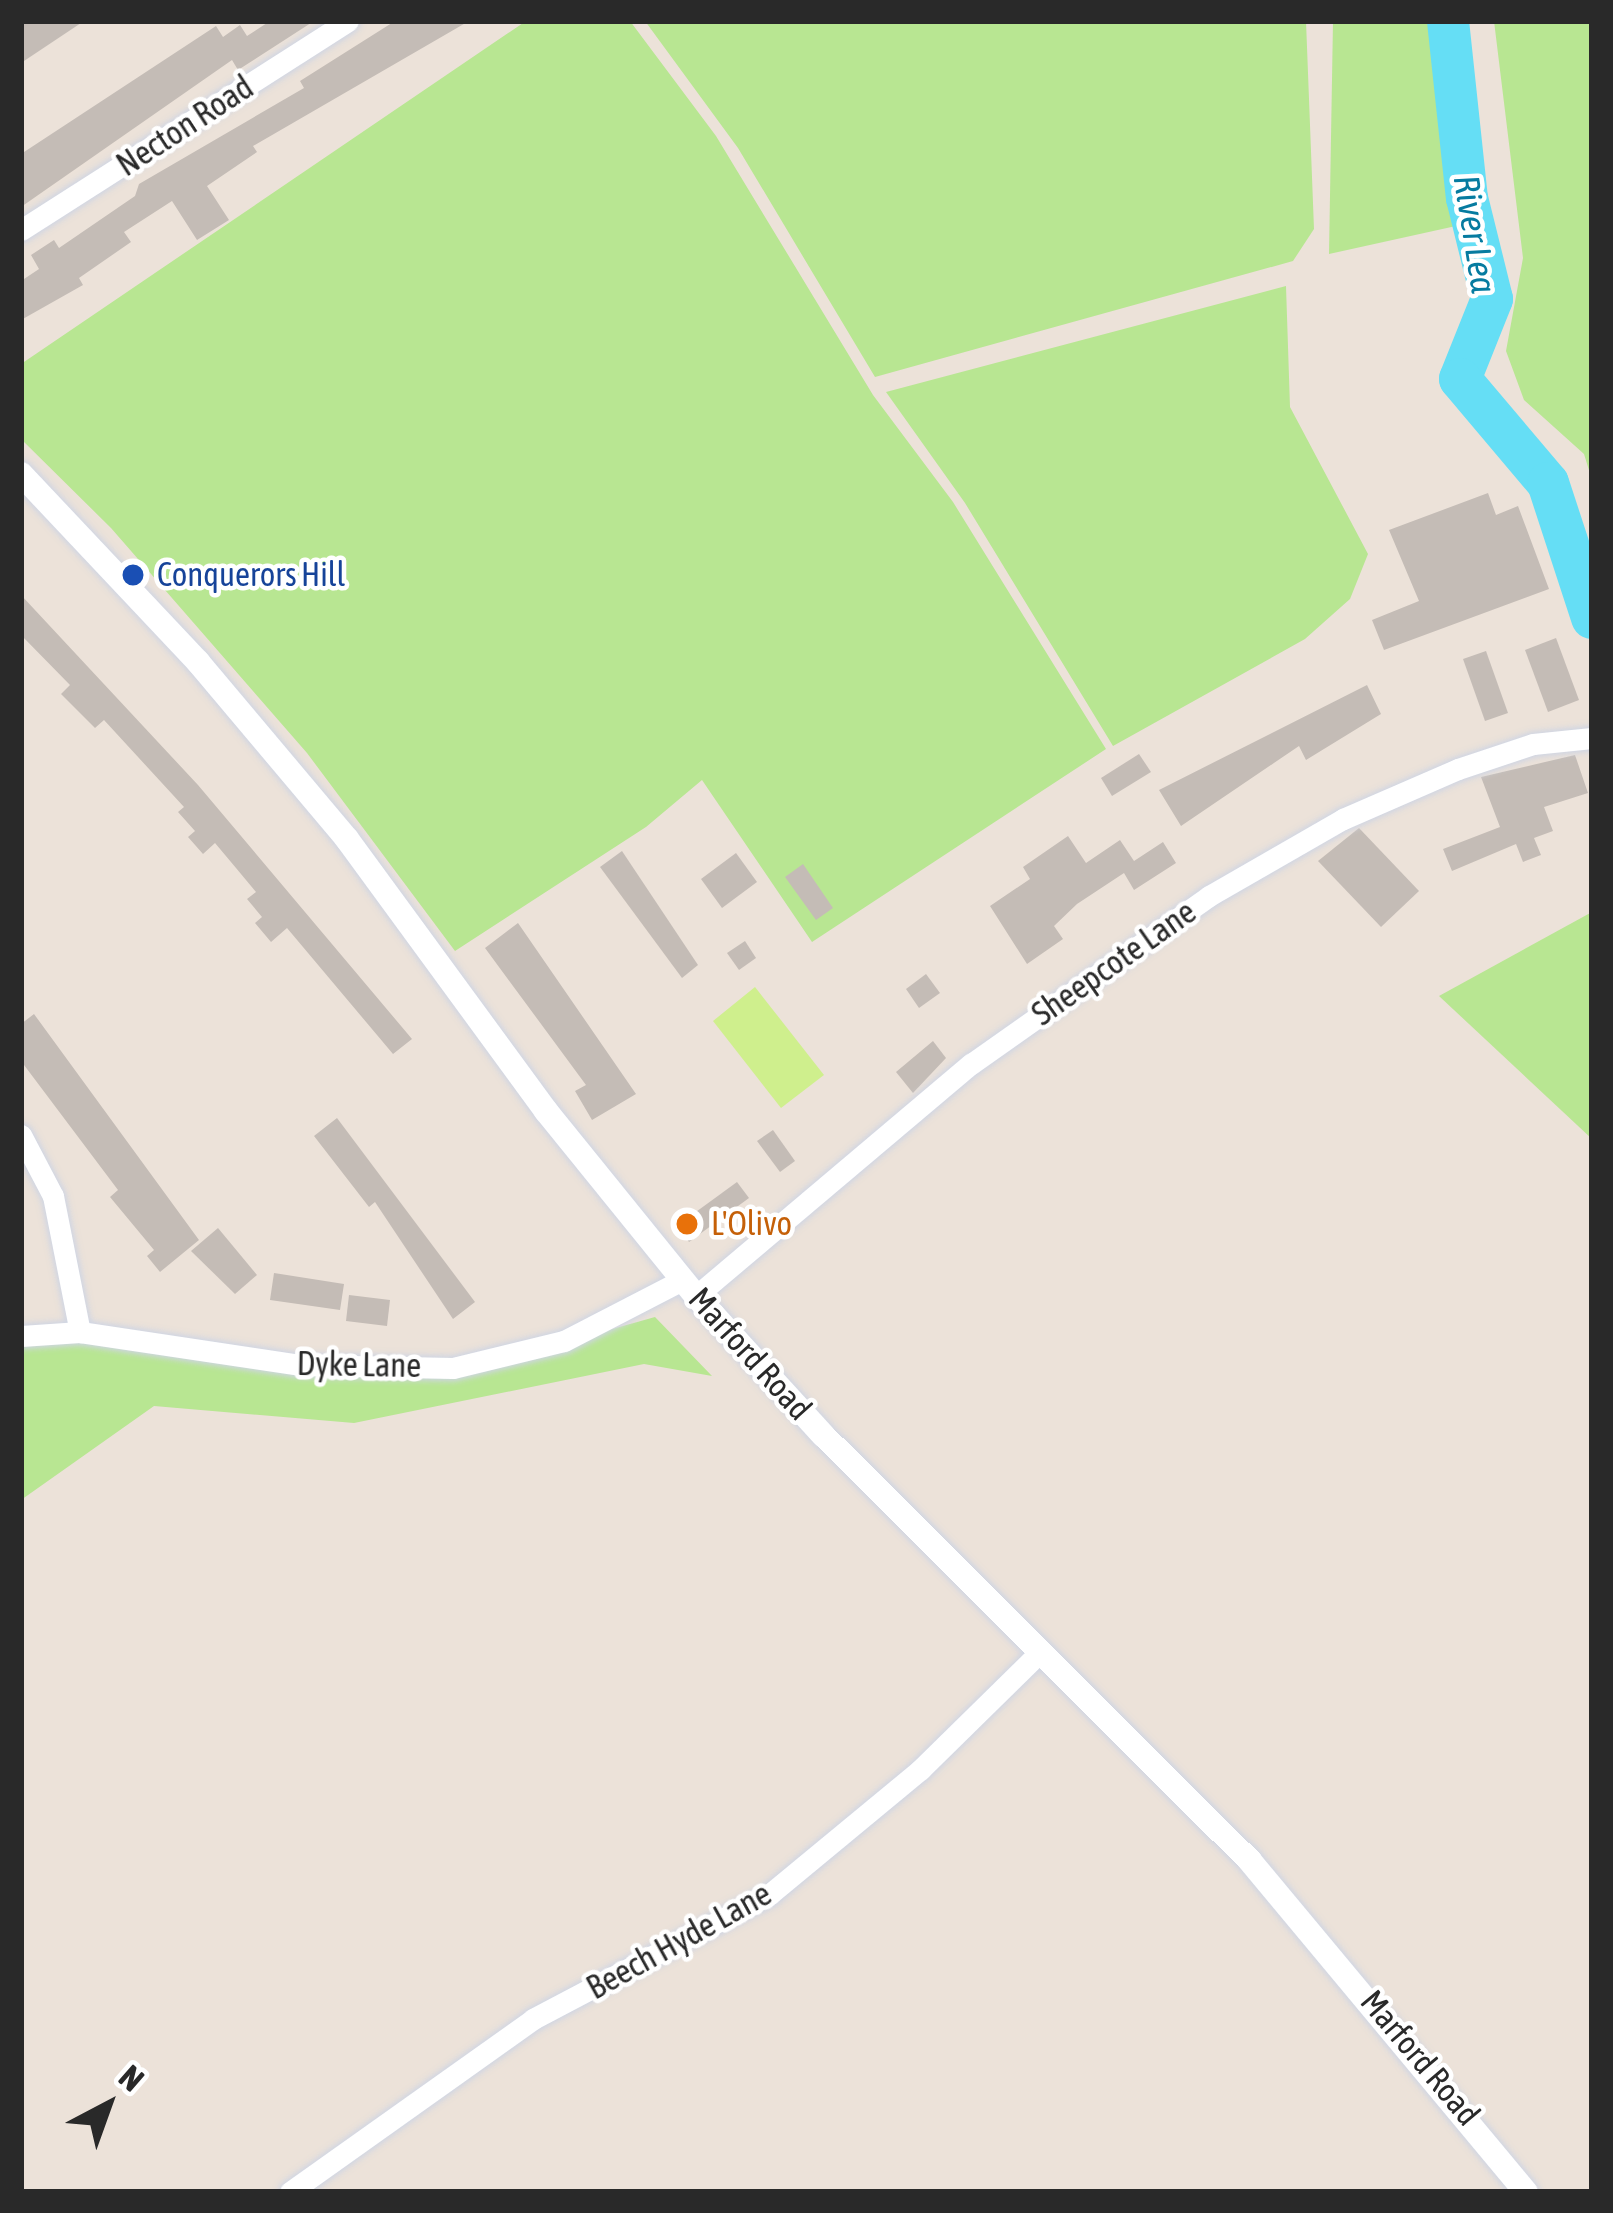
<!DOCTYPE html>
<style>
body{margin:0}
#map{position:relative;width:1613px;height:2213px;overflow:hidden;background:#ece2d9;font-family:"Asap Condensed",sans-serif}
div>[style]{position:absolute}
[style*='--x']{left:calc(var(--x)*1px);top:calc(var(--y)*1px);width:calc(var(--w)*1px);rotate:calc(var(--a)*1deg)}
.green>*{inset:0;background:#b8e692}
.pitch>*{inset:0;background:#cfef8d}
.river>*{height:42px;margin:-21px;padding:0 21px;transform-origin:21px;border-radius:21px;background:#65def5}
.building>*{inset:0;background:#c4bcb6}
.roads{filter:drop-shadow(0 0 3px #cfd5e3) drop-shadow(0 0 3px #cfd5e3)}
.minor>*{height:21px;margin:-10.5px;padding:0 10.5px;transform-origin:10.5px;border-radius:10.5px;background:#fff}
.tertiary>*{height:24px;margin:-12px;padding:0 12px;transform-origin:12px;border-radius:12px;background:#fff}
.dots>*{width:33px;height:33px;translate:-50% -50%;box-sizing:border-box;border:6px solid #fff;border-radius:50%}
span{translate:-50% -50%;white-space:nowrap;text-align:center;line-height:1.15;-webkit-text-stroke:9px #fff;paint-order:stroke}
.street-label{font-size:33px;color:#292929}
.transit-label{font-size:33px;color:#164399}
.left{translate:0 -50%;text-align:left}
.food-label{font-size:33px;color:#c56008}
.water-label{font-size:36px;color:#067ba0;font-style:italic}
.frame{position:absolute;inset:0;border:24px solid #292929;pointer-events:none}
.north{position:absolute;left:48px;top:2045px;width:120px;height:120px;-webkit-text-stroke:9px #fff;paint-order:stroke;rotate:41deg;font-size:33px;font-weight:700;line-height:48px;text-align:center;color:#292929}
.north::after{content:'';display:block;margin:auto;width:42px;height:54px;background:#292929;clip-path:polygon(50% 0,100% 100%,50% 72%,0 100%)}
</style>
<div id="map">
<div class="green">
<div style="clip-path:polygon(526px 21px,630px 21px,716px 136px,873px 395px,953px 502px,1106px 749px,812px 942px,702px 780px,646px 827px,455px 951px,307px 753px,111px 528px,21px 439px,21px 364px)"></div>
<div style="clip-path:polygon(645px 21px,1306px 21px,1314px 229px,1293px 261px,875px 377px,738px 148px)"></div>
<div style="clip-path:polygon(1333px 21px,1441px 21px,1465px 224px,1329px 254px)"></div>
<div style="clip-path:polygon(1494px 21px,1592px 21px,1592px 480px,1584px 454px,1524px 400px,1506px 351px,1523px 258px)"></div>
<div style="clip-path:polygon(1286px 286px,1290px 407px,1368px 554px,1350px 599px,1305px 639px,1113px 746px,965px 503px,886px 392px)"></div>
<div style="clip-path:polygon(1592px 912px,1592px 1139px,1439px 996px)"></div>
<div style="clip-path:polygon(655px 1317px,712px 1376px,644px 1364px,354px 1423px,154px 1406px,21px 1500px,21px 1346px,101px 1339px,462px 1371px)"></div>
</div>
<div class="pitch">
<div style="clip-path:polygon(755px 987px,824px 1075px,781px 1108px,713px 1021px)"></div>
</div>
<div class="river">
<div style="--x:1448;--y:21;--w:178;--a:83.9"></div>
<div style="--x:1467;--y:198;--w:104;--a:76.1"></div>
<div style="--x:1492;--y:299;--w:86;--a:111.8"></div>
<div style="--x:1460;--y:379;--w:136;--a:49.8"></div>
<div style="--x:1548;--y:483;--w:142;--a:71.9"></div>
</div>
<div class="building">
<div style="clip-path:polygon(21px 21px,84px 21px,21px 63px)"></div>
<div style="clip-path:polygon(270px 21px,314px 21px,238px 70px,232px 60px,21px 207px,21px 154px,216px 26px,223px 37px,240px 25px,247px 36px)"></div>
<div style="clip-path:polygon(395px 21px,469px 21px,253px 146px,257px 152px,207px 186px,229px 220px,197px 240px,172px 201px,124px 232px,131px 242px,79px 278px,83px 285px,21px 320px,21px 281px,39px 269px,31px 255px,54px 240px,59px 248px,135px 196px,139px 184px,304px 88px,300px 81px)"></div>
<div style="clip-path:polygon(1488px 493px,1496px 515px,1518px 506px,1549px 589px,1384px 650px,1372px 620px,1419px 601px,1389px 530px)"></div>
<div style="clip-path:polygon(21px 595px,198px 785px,412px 1039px,393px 1054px,287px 928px,271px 942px,255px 923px,262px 917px,247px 899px,256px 892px,236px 868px,215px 843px,203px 854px,188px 837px,195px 831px,178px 812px,184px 807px,104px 720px,95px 728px,61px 694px,70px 685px,21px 635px)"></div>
<div style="clip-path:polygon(1556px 638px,1579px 700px,1548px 712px,1525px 650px)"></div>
<div style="clip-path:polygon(1486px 651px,1508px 713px,1485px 721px,1463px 659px)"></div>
<div style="clip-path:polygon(1367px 685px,1381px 714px,1306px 760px,1299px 746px,1181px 826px,1159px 790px)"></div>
<div style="clip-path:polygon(1139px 754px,1151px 772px,1112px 796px,1101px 778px)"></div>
<div style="clip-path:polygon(1575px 755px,1588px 793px,1544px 807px,1553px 831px,1534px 838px,1541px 855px,1523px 862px,1516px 844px,1452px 871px,1443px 849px,1500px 827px,1481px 777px)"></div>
<div style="clip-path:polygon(1359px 828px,1419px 891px,1381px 927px,1318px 861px)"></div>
<div style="clip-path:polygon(1068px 836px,1086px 863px,1120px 840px,1134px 861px,1163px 842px,1176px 863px,1134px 890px,1124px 873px,1077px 904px,1054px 926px,1063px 939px,1027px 964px,990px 906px,1030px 879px,1023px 867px)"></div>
<div style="clip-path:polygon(622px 851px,698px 965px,682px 978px,600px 867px)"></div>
<div style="clip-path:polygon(736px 853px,757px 882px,722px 908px,701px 879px)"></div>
<div style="clip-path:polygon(803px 864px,833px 908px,816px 920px,785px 877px)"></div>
<div style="clip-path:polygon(518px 923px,636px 1094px,592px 1120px,575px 1091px,586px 1085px,485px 948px)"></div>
<div style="clip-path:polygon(745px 941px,756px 958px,739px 970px,727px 953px)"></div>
<div style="clip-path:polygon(926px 974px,940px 993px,919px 1008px,906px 989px)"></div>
<div style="clip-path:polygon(34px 1014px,199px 1240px,160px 1272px,147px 1256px,154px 1250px,110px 1197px,118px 1190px,21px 1061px,21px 1024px)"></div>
<div style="clip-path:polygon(933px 1041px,946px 1058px,913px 1093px,896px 1072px)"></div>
<div style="clip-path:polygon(337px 1118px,475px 1302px,453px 1319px,375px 1202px,369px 1207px,314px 1136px)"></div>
<div style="clip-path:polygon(773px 1130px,795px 1161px,780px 1172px,757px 1141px)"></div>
<div style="clip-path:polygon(737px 1182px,749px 1198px,689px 1242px,678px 1225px)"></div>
<div style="clip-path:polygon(218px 1228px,257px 1275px,235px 1294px,191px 1251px)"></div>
<div style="clip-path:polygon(274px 1273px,344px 1284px,340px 1310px,270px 1300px)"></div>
<div style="clip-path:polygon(349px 1295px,390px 1300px,387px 1326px,346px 1321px)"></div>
</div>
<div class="roads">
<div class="minor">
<div style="--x:21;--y:230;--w:388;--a:-32.6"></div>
<div style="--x:21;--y:1135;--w:69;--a:62.3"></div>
<div style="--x:53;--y:1196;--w:139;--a:78.8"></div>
<div style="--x:696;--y:1296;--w:360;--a:-40.2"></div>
<div style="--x:971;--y:1064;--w:291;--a:-35.2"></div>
<div style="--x:1209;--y:896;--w:155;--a:-29.9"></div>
<div style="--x:1343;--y:819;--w:125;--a:-23.5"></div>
<div style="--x:1458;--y:769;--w:79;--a:-18.4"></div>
<div style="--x:1533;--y:744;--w:59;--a:-5.8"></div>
<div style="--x:21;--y:1336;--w:59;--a:-3.9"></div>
<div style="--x:80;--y:1332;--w:222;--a:8.5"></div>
<div style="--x:300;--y:1365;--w:153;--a:1.1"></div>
<div style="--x:453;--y:1368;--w:114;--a:-13.7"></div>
<div style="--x:564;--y:1341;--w:133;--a:-27.3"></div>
<div style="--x:290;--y:2192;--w:298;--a:-35.4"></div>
<div style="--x:533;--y:2019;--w:268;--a:-27.8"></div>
<div style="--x:770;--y:1894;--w:195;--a:-39.6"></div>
<div style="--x:920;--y:1770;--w:167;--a:-44.5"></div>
</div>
<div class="tertiary">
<div style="--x:21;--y:474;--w:258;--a:46.7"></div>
<div style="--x:198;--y:662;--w:231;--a:49.9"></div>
<div style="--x:347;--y:839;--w:337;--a:53.8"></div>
<div style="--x:546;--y:1111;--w:238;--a:51"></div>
<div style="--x:696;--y:1296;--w:188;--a:47.6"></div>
<div style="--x:823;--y:1435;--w:603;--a:44.93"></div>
<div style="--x:1250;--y:1861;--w:431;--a:50.2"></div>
</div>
</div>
<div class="dots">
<div style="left:133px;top:575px;background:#1a4fb4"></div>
<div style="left:687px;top:1224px;background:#e8710a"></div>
</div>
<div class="street-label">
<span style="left:185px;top:126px;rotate:-33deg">Necton Road</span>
<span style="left:1114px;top:963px;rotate:-35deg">Sheepcote Lane</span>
<span style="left:750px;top:1354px;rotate:48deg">Marford Road</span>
<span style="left:359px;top:1365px;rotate:1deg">Dyke Lane</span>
<span style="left:679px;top:1941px;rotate:-29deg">Beech Hyde Lane</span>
<span style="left:1420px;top:2058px;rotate:50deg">Marford Road</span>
</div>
<div class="transit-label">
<span class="left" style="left:157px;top:575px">Conquerors Hill</span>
</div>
<div class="food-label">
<span class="left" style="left:711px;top:1224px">L'Olivo</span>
</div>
<div class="water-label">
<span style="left:1475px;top:234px;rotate:81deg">River Lea</span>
</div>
<div class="frame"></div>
<div class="north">N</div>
</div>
